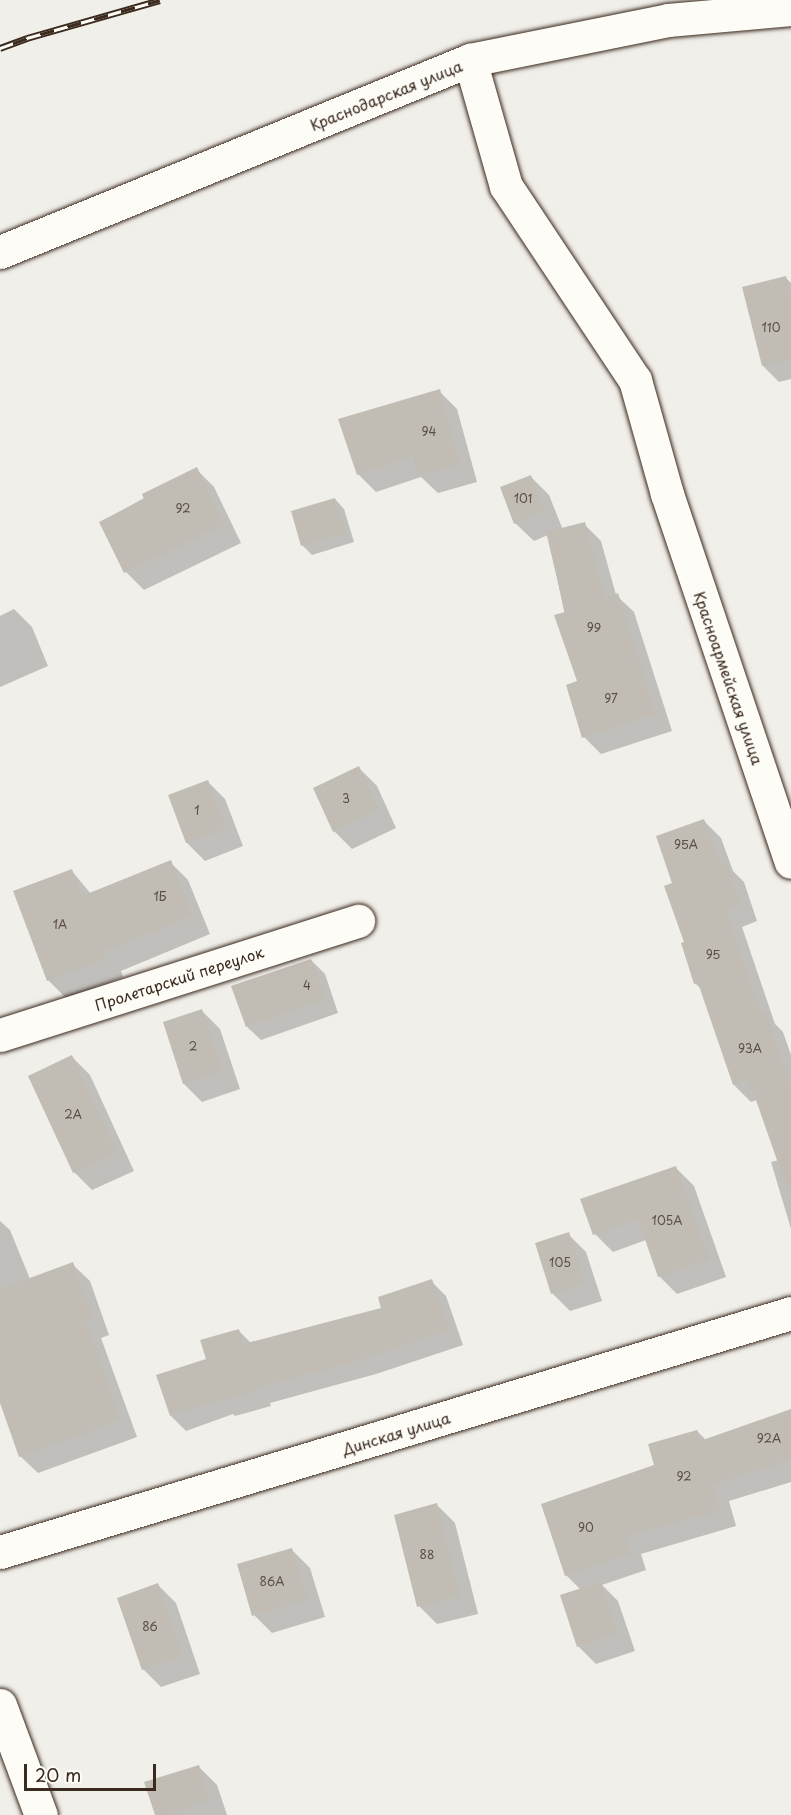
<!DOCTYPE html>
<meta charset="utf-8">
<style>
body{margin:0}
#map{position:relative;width:791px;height:1815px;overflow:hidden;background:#f1efea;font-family:"Playpen Sans",sans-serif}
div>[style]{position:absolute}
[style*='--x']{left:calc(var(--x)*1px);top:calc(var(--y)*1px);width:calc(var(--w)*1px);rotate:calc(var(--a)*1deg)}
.shadow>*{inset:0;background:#0003}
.building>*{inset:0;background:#c1bcb4}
.roads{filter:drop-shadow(0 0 2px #3b2a1e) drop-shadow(0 0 2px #3b2a1e)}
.minor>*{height:33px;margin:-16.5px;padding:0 16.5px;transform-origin:16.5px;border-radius:16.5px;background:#fdfcf7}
.rail>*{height:7px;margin-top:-3.5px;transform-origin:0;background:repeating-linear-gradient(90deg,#fdfcf7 0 14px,#3b2a1e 0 28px);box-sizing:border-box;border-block:2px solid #3b2a1e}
span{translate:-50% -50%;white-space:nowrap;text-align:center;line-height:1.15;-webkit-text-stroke:6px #fdfcf7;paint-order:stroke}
.number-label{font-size:12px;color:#5c4e44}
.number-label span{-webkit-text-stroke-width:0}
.street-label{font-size:15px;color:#3b2a1e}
.scale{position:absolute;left:24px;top:1764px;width:132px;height:27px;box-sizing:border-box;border:3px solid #3b2a1e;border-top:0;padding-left:8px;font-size:18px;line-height:21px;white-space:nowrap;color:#3b2a1e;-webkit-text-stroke:4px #fdfcf7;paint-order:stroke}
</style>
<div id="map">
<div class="shadow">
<div style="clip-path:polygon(785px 277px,791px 283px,791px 379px,779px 382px,763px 366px)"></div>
<div style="clip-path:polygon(439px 391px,457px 409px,477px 482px,438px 493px,421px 477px,376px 492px,358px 474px)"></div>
<div style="clip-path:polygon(196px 469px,214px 487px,241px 543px,144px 590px,126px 572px,101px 522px)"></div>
<div style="clip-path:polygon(531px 477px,549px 495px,563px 530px,584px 524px,601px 541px,616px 595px,634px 612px,672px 731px,601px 754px,584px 737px,579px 682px,548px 535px,534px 541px,515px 523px)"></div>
<div style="clip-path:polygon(335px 499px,344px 509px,354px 542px,312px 555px,303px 546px,293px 512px)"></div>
<div style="clip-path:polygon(14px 609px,32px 627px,48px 666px,0 687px,0 616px)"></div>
<div style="clip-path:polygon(359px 768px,377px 786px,396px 828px,352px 849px,334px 831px)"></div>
<div style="clip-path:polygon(207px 781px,225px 799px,243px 846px,205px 861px,187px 843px,170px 796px)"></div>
<div style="clip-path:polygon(704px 821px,721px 838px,733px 871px,744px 882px,757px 921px,742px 927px,775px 1024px,783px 1032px,791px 1055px,791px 1229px,771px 1162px,779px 1160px,757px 1100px,751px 1102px,734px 1085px,702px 990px,695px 983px,686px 943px,673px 884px)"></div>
<div style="clip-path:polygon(170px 862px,188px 880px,210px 934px,121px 971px,123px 977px,66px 998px,48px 980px,72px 871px,91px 894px)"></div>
<div style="clip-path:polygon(311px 960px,325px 974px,338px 1013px,261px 1040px,247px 1027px)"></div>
<div style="clip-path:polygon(202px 1011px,220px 1029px,240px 1089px,202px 1102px,184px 1084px,164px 1023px)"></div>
<div style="clip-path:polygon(72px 1057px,90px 1075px,134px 1171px,92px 1190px,74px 1172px)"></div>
<div style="clip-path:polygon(676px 1168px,694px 1186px,726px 1277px,677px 1294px,659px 1276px,646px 1240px,613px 1252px,595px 1234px)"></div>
<div style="clip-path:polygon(0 1221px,10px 1230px,30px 1279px,72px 1264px,90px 1281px,109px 1335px,101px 1338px,137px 1437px,38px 1473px,20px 1456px,0 1398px)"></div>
<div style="clip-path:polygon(568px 1234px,586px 1252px,602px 1301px,570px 1311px,552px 1293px)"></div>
<div style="clip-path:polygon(431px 1281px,446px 1296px,463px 1345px,376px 1374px,270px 1403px,271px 1406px,235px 1416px,233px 1414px,186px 1431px,171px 1416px,208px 1360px,239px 1331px,251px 1343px,383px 1309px)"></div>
<div style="clip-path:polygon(791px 1411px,791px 1482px,729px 1501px,736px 1526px,641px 1554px,646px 1570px,602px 1585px,618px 1601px,635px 1651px,596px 1664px,578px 1646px,581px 1590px,566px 1575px,656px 1466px,697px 1431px,706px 1440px)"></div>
<div style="clip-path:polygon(437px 1505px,455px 1523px,478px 1614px,437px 1624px,419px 1606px)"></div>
<div style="clip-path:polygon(292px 1550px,310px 1568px,325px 1617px,272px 1633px,254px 1615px)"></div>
<div style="clip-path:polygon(158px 1585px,176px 1603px,200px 1674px,161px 1687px,143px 1669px)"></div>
<div style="clip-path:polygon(199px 1767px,217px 1785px,227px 1815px,157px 1815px)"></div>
</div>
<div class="building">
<div style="clip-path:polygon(786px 276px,791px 297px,791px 359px,762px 366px,742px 287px)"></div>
<div style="clip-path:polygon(440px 389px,460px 464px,418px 476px,413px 456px,357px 475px,338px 419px)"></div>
<div style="clip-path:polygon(197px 467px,224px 524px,124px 573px,99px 522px,144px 499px,142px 494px)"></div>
<div style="clip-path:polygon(531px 475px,545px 511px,514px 524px,500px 487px)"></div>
<div style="clip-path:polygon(335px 498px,346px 533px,301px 546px,291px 511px)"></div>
<div style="clip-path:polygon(585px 522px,605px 598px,618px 593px,656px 714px,582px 738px,566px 685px,577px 681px,554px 615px,565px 612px,546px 532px)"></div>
<div style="clip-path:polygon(359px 766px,379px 810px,333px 832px,313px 788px)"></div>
<div style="clip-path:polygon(208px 780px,226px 828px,186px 843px,168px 795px)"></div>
<div style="clip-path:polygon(704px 819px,721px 865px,727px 863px,741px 904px,726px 910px,762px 1014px,766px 1013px,791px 1085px,791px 1185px,786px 1186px,749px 1080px,733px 1085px,698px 983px,694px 984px,681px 943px,684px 942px,664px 886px,672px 883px,656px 836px)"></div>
<div style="clip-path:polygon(171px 860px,193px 916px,103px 952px,106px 959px,47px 981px,13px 891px,72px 869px,82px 896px)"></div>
<div style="clip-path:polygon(311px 959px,326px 999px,246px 1027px,231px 986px)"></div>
<div style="clip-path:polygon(202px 1009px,223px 1071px,183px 1084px,163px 1022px)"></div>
<div style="clip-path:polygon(72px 1055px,117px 1153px,73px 1173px,28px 1076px)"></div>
<div style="clip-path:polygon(676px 1166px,709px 1259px,658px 1277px,638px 1219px,593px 1235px,580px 1199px)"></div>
<div style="clip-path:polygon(569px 1232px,585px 1283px,551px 1294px,535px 1243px)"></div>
<div style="clip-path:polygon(73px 1262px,93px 1317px,85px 1320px,121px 1420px,19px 1457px,0 1403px,0 1289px)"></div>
<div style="clip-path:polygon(432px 1279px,449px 1330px,360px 1360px,256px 1388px,257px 1391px,219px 1402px,218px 1400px,170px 1416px,156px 1375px,206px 1359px,200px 1340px,239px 1329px,243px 1344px,381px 1308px,378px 1297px)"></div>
<div style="clip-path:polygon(791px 1409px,791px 1459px,713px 1485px,720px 1510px,625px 1537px,631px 1553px,565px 1576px,541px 1504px,654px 1465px,648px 1444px,697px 1430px,700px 1441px)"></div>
<div style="clip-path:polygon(437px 1503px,460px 1596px,417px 1607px,394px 1515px)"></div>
<div style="clip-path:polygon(292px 1548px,308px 1599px,252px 1616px,237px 1564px)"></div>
<div style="clip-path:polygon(601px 1582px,618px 1633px,577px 1647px,560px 1595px)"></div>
<div style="clip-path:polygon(158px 1583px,183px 1656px,142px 1670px,117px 1598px)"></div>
<div style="clip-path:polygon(199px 1765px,210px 1800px,166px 1815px,155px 1815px,144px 1782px)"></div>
</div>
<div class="roads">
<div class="minor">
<div style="--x:470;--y:60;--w:131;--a:74.1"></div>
<div style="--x:506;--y:186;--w:233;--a:56.4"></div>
<div style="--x:635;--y:380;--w:118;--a:74.3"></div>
<div style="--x:667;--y:494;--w:388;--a:71.4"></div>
<div style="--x:0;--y:252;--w:508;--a:-22.22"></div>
<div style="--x:470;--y:60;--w:202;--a:-11.4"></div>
<div style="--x:668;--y:20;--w:123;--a:-5.1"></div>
<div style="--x:0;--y:1035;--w:376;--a:-17.7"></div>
<div style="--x:0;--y:1552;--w:826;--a:-16.81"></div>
<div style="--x:0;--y:1705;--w:117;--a:69.6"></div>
</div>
</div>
<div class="rail">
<div style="--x:0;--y:48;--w:29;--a:-20"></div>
<div style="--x:27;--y:38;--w:138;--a:-15.9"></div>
</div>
<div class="number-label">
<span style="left:771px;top:328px">110</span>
<span style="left:429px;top:432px">94</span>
<span style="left:523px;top:499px">101</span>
<span style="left:183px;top:509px">92</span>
<span style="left:594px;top:628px">99</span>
<span style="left:611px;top:699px">97</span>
<span style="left:346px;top:799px">3</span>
<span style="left:197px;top:811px">1</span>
<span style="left:686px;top:845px">95А</span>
<span style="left:160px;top:897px">1Б</span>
<span style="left:60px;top:925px">1А</span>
<span style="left:713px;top:955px">95</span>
<span style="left:307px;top:986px">4</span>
<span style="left:193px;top:1047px">2</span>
<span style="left:750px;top:1049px">93А</span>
<span style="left:73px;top:1115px">2А</span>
<span style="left:667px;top:1221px">105А</span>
<span style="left:560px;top:1263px">105</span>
<span style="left:769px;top:1439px">92А</span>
<span style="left:684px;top:1477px">92</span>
<span style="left:586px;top:1528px">90</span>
<span style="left:427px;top:1555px">88</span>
<span style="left:272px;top:1582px">86А</span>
<span style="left:150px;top:1627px">86</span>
</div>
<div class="street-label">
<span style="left:386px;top:95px;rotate:-22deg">Краснодарская улица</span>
<span style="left:729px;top:678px;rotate:71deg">Красноармейская улица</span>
<span style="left:179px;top:978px;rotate:-18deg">Пролетарский переулок</span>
<span style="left:396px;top:1433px;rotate:-17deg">Динская улица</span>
</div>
<div class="scale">20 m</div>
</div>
